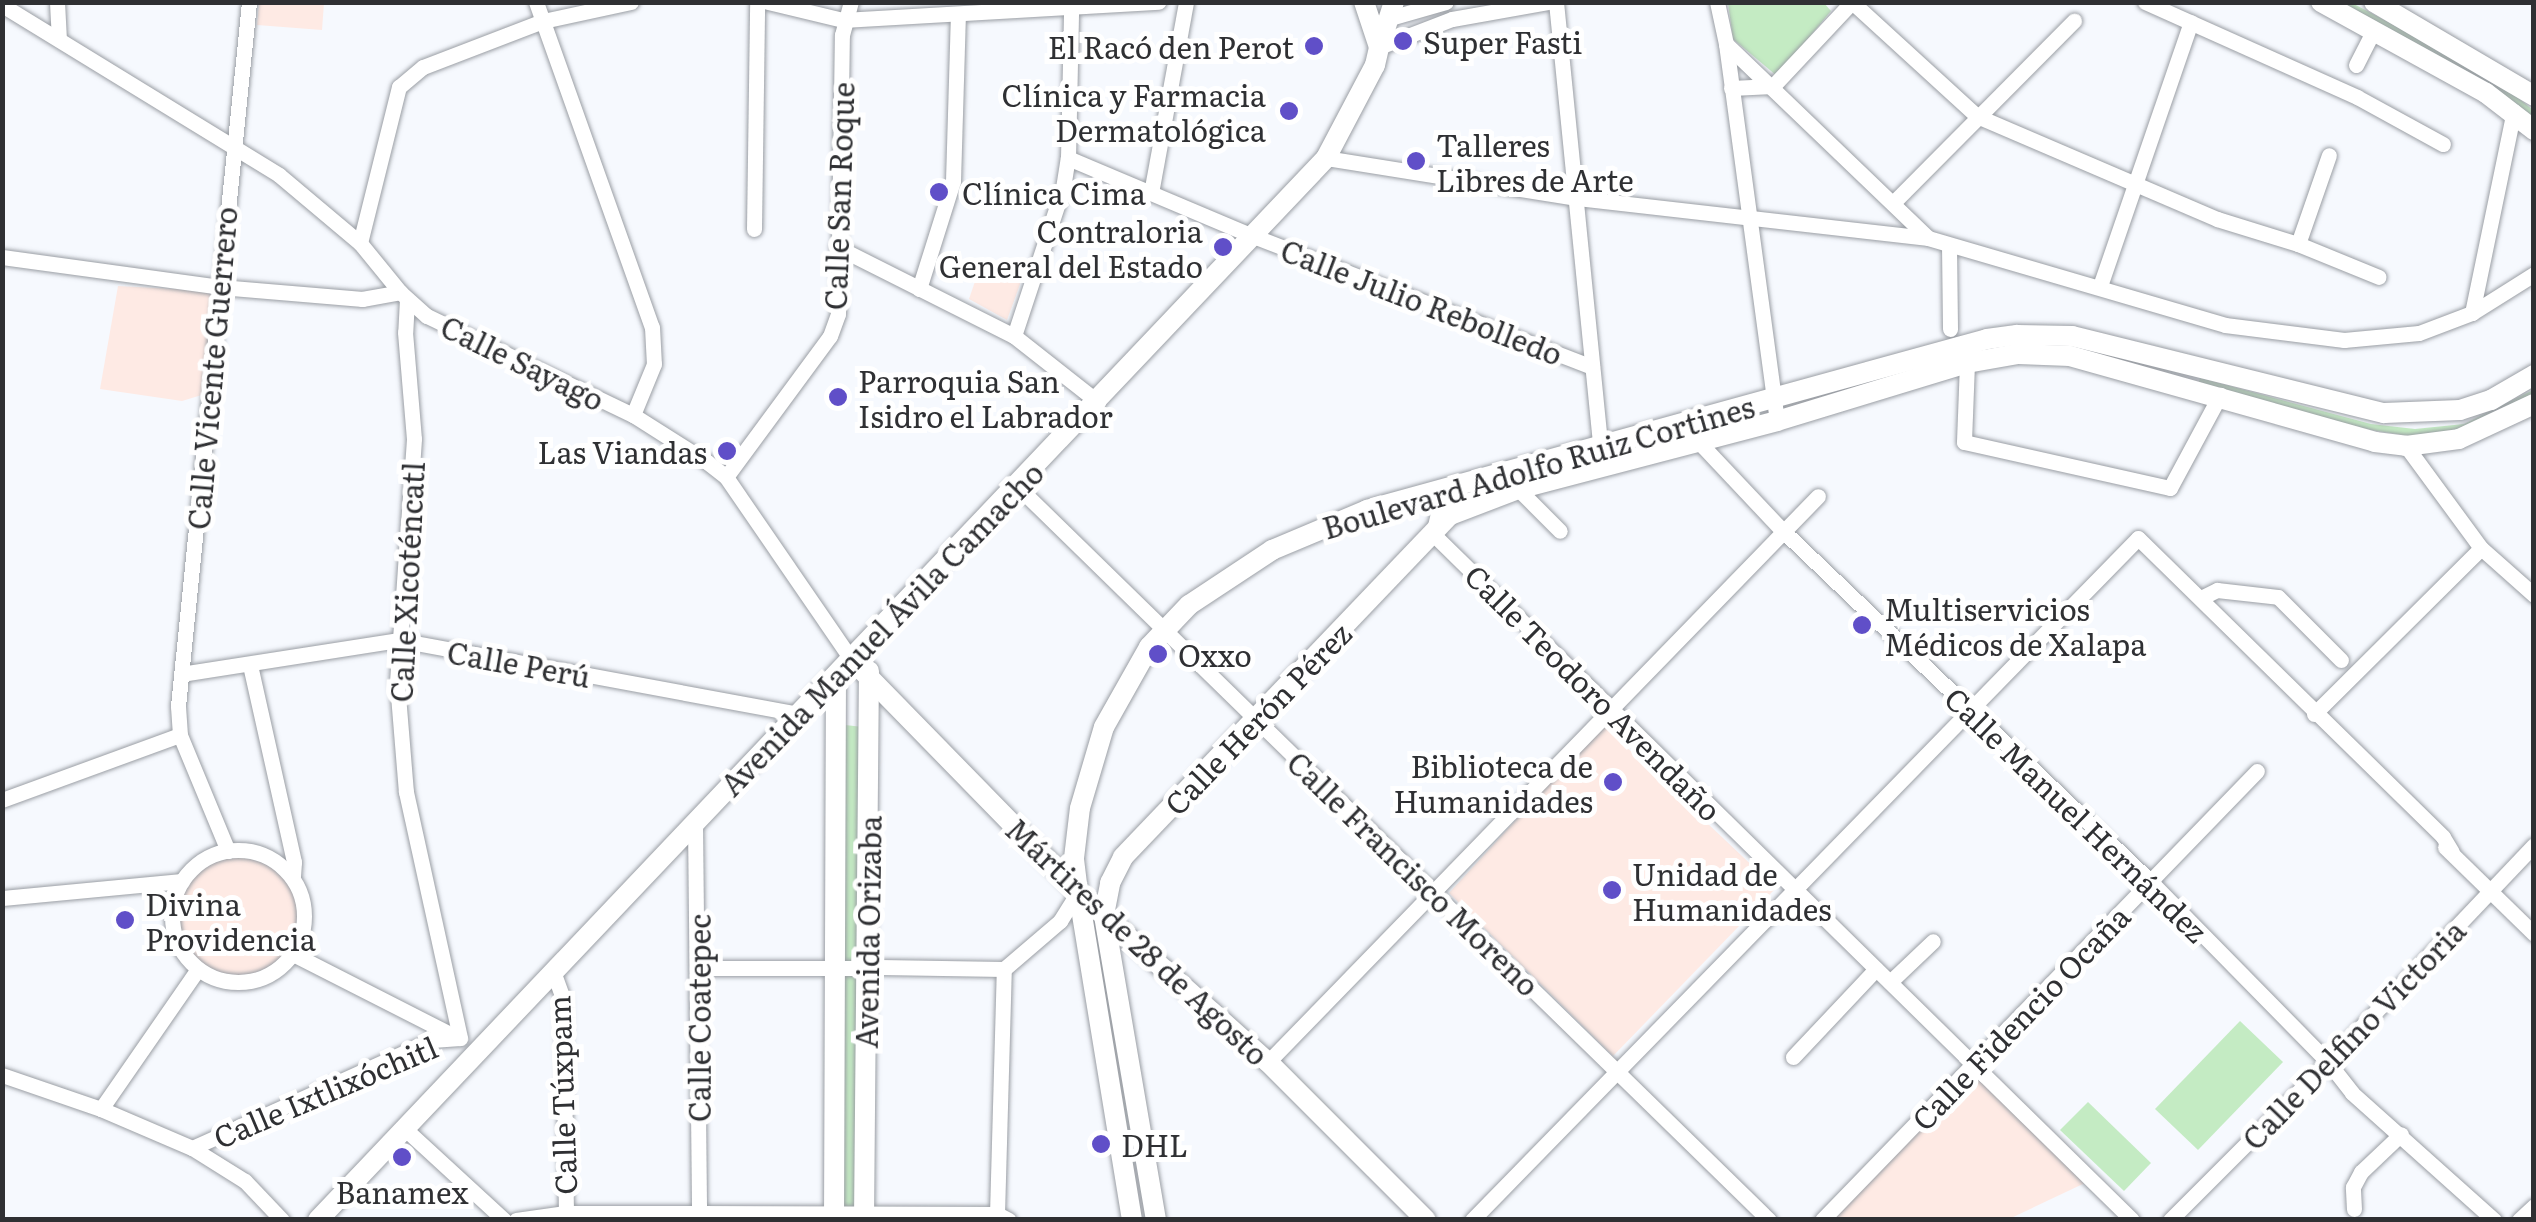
<!DOCTYPE html>
<meta charset="utf-8">
<style>
body{margin:0}
#map{position:relative;width:2536px;height:1222px;overflow:hidden;background:#f6f9fe;font-family:Literata,serif}
div>[style]{position:absolute}
[style*='--x']{left:calc(var(--x)*1px);top:calc(var(--y)*1px);width:calc(var(--w)*1px);rotate:calc(var(--a)*1deg)}
.education>*{inset:0;background:#feeae4}
.round{border-radius:50%}
.green>*{inset:0;background:#c4ebc3}
.roads{filter:drop-shadow(0 0 2px #9a9ea4) drop-shadow(0 0 2px #9a9ea4)}
.minor>*{height:15px;margin:-7.5px;padding:0 7.5px;transform-origin:7.5px;border-radius:7.5px;background:#fff}
.minor>.ring{margin:-7.5px;padding:0;box-sizing:content-box;background:none;border:15px solid #fff;border-radius:50%}
.major>*{height:20px;margin:-10px;padding:0 10px;transform-origin:10px;border-radius:10px;background:#fff}
.dots>*{width:28px;height:28px;translate:-50% -50%;box-sizing:border-box;border:5px solid #fff;border-radius:50%}
span{translate:-50% -50%;white-space:nowrap;text-align:center;line-height:1.15;-webkit-text-stroke:10px #fff;paint-order:stroke}
.poi-label{font-size:30px;color:#2f3033}
.left{translate:0 -50%;text-align:left}
.right{translate:-100% -50%;text-align:right}
.street-label{font-size:30px;color:#2f3033}
.frame{position:absolute;inset:0;border:5px solid #2f3033;pointer-events:none}
</style>
<div id="map">
<div class="education">
<div style="clip-path:polygon(259px 3px,324px 3px,322px 30px,257px 25px)"></div>
<div style="clip-path:polygon(983px 258px,1023px 276px,1007px 320px,969px 299px)"></div>
<div style="clip-path:polygon(118px 286px,215px 291px,205px 394px,182px 401px,100px 389px)"></div>
<div style="clip-path:polygon(1603px 725px,1776px 888px,1613px 1056px,1449px 893px)"></div>
<div class="round" style="left:177px;top:855px;width:122px;height:122px"></div>
<div style="clip-path:polygon(1974px 1074px,2085px 1183px,2009px 1219px,1828px 1220px)"></div>
</div>
<div class="green">
<div style="clip-path:polygon(1728px 3px,1824px 3px,1831px 11px,1777px 76px,1733px 39px)"></div>
<div style="clip-path:polygon(2336px 3px,2352px 3px,2492px 77px,2533px 110px,2533px 119px)"></div>
<div style="clip-path:polygon(2200px 378px,2371px 424px,2415px 429px,2464px 424px,2533px 390px,2534px 398px,2466px 429px,2416px 437px,2371px 430px,2198px 385px)"></div>
<div style="clip-path:polygon(845px 725px,863px 727px,860px 962px,843px 961px)"></div>
<div style="clip-path:polygon(843px 973px,860px 973px,861px 1209px,841px 1209px)"></div>
<div style="clip-path:polygon(2240px 1021px,2283px 1062px,2198px 1150px,2155px 1109px)"></div>
<div style="clip-path:polygon(2088px 1102px,2151px 1163px,2124px 1191px,2060px 1130px)"></div>
</div>
<div class="roads">
<div class="minor">
<div style="--x:57;--y:2;--w:36;--a:87"></div>
<div style="--x:536;--y:2;--w:345;--a:70.4"></div>
<div style="--x:652;--y:327;--w:37;--a:87"></div>
<div style="--x:654;--y:364;--w:55;--a:112.4"></div>
<div style="--x:768;--y:2;--w:77;--a:13.5"></div>
<div style="--x:843;--y:20;--w:316;--a:-3.3"></div>
<div style="--x:1556;--y:2;--w:443;--a:84.3"></div>
<div style="--x:1717;--y:2;--w:43;--a:77.9"></div>
<div style="--x:1726;--y:44;--w:280;--a:43.8"></div>
<div style="--x:2145;--y:2;--w:232;--a:24.1"></div>
<div style="--x:2357;--y:97;--w:98;--a:28.7"></div>
<div style="--x:2;--y:5;--w:325;--a:31.5"></div>
<div style="--x:279;--y:175;--w:106;--a:40"></div>
<div style="--x:360;--y:243;--w:63;--a:50.8"></div>
<div style="--x:400;--y:292;--w:36;--a:42"></div>
<div style="--x:427;--y:316;--w:229;--a:25.7"></div>
<div style="--x:633;--y:415;--w:88;--a:32.4"></div>
<div style="--x:707;--y:462;--w:24;--a:38"></div>
<div style="--x:726;--y:477;--w:222;--a:55.5"></div>
<div style="--x:1390;--y:18;--w:58;--a:-15.9"></div>
<div style="--x:1726;--y:44;--w:380;--a:82.3"></div>
<div style="--x:1379;--y:47;--w:78;--a:-21"></div>
<div style="--x:1452;--y:19;--w:97;--a:-10"></div>
<div style="--x:2356;--y:65;--w:38;--a:-63"></div>
<div style="--x:1731;--y:88;--w:42;--a:-2.7"></div>
<div style="--x:1773;--y:86;--w:115;--a:-46.8"></div>
<div style="--x:1852;--y:2;--w:169;--a:42.4"></div>
<div style="--x:1977;--y:116;--w:261;--a:23.2"></div>
<div style="--x:2217;--y:219;--w:85;--a:17.2"></div>
<div style="--x:2298;--y:244;--w:87;--a:22.2"></div>
<div style="--x:1068;--y:158;--w:201;--a:22.9"></div>
<div style="--x:1253;--y:236;--w:363;--a:21.1"></div>
<div style="--x:1326;--y:158;--w:253;--a:9.1"></div>
<div style="--x:1576;--y:198;--w:354;--a:6.5"></div>
<div style="--x:1928;--y:238;--w:309;--a:16.3"></div>
<div style="--x:2225;--y:325;--w:120;--a:7.2"></div>
<div style="--x:2344;--y:340;--w:75;--a:-5.3"></div>
<div style="--x:2419;--y:333;--w:57;--a:-20.7"></div>
<div style="--x:2472;--y:313;--w:73;--a:-32.2"></div>
<div style="--x:1151;--y:193;--w:194;--a:-79.6"></div>
<div style="--x:1893;--y:203;--w:257;--a:-45.2"></div>
<div style="--x:754;--y:229;--w:227;--a:-89.2"></div>
<div style="--x:360;--y:243;--w:161;--a:-76"></div>
<div style="--x:399;--y:87;--w:31;--a:-40"></div>
<div style="--x:423;--y:67;--w:129;--a:-21"></div>
<div style="--x:543;--y:21;--w:90;--a:-12.2"></div>
<div style="--x:2298;--y:244;--w:94;--a:-70.8"></div>
<div style="--x:1949;--y:245;--w:84;--a:89.3"></div>
<div style="--x:837;--y:247;--w:198;--a:26.7"></div>
<div style="--x:1014;--y:336;--w:107;--a:38.2"></div>
<div style="--x:2;--y:257;--w:220;--a:7.8"></div>
<div style="--x:220;--y:287;--w:143;--a:4.8"></div>
<div style="--x:362;--y:299;--w:39;--a:-10"></div>
<div style="--x:2100;--y:286;--w:279;--a:-71"></div>
<div style="--x:919;--y:289;--w:113;--a:-72.5"></div>
<div style="--x:953;--y:181;--w:164;--a:-88.3"></div>
<div style="--x:407;--y:299;--w:33;--a:93"></div>
<div style="--x:405;--y:332;--w:107;--a:85.2"></div>
<div style="--x:414;--y:439;--w:245;--a:94"></div>
<div style="--x:397;--y:683;--w:109;--a:85.3"></div>
<div style="--x:406;--y:792;--w:252;--a:77.6"></div>
<div style="--x:2472;--y:313;--w:206;--a:-78.3"></div>
<div style="--x:1014;--y:336;--w:156;--a:-71.7"></div>
<div style="--x:1063;--y:188;--w:30;--a:-81"></div>
<div style="--x:1068;--y:158;--w:149;--a:-88.8"></div>
<div style="--x:1967;--y:363;--w:79;--a:92.2"></div>
<div style="--x:1964;--y:442;--w:211;--a:12.6"></div>
<div style="--x:2170;--y:488;--w:106;--a:-61.7"></div>
<div style="--x:1698;--y:441;--w:122;--a:46.7"></div>
<div style="--x:1782;--y:530;--w:511;--a:43.65"></div>
<div style="--x:2152;--y:883;--w:251;--a:45.5"></div>
<div style="--x:2328;--y:1062;--w:39;--a:52"></div>
<div style="--x:2352;--y:1093;--w:191;--a:41.8"></div>
<div style="--x:2406;--y:446;--w:127;--a:53.7"></div>
<div style="--x:2481;--y:548;--w:71;--a:41.6"></div>
<div style="--x:726;--y:477;--w:175;--a:-53.6"></div>
<div style="--x:830;--y:336;--w:23;--a:-70"></div>
<div style="--x:838;--y:314;--w:279;--a:-89.2"></div>
<div style="--x:842;--y:35;--w:34;--a:-75"></div>
<div style="--x:1017;--y:486;--w:1051;--a:44.31"></div>
<div style="--x:1444;--y:488;--w:47;--a:103.4"></div>
<div style="--x:1433;--y:534;--w:979;--a:44.46"></div>
<div style="--x:1518;--y:489;--w:59;--a:45"></div>
<div style="--x:2201;--y:598;--w:18;--a:-27"></div>
<div style="--x:2217;--y:590;--w:61;--a:6.5"></div>
<div style="--x:2278;--y:597;--w:89;--a:45"></div>
<div style="--x:250;--y:665;--w:202;--a:77.4"></div>
<div style="--x:294;--y:862;--w:16;--a:94"></div>
<div style="--x:181;--y:674;--w:221;--a:-8.9"></div>
<div style="--x:399;--y:640;--w:406;--a:10.5"></div>
<div style="--x:2314;--y:714;--w:235;--a:-44.8"></div>
<div style="--x:2;--y:800;--w:189;--a:-20.1"></div>
<div style="--x:695;--y:823;--w:390;--a:89.4"></div>
<div style="--x:2445;--y:847;--w:124;--a:44.3"></div>
<div class="ring" style="left:172px;top:850px;width:117px;height:117px"></div>
<div style="--x:228;--y:851;--w:126;--a:-112.5"></div>
<div style="--x:180;--y:735;--w:29;--a:-94"></div>
<div style="--x:178;--y:706;--w:708;--a:-84.24"></div>
<div style="--x:2;--y:898;--w:181;--a:-5.4"></div>
<div style="--x:293;--y:954;--w:181;--a:27"></div>
<div style="--x:880;--y:967;--w:124;--a:0.9"></div>
<div style="--x:1004;--y:969;--w:74;--a:-40.6"></div>
<div style="--x:1060;--y:921;--w:34;--a:-58"></div>
<div style="--x:699;--y:968;--w:167;--a:0"></div>
<div style="--x:553;--y:971;--w:30;--a:70"></div>
<div style="--x:563;--y:999;--w:221;--a:89.2"></div>
<div style="--x:1890;--y:982;--w:59;--a:-43.6"></div>
<div style="--x:1793;--y:1057;--w:121;--a:-46.7"></div>
<div style="--x:1268;--y:1062;--w:789;--a:-45.82"></div>
<div style="--x:2;--y:1075;--w:105;--a:19"></div>
<div style="--x:101;--y:1109;--w:99;--a:23.2"></div>
<div style="--x:192;--y:1148;--w:62;--a:31.9"></div>
<div style="--x:245;--y:1181;--w:54;--a:46.5"></div>
<div style="--x:101;--y:1109;--w:170;--a:-55.3"></div>
<div style="--x:404;--y:1128;--w:136;--a:42.6"></div>
<div style="--x:192;--y:1148;--w:263;--a:-24.2"></div>
<div style="--x:432;--y:1040;--w:28;--a:-4"></div>
<div style="--x:2354;--y:1209;--w:22;--a:-93"></div>
<div style="--x:2353;--y:1187;--w:17;--a:-62"></div>
<div style="--x:2361;--y:1172;--w:55;--a:-43.5"></div>
<div style="--x:997;--y:1214;--w:245;--a:-88.4"></div>
<div style="--x:516;--y:1220;--w:50;--a:-8"></div>
<div style="--x:566;--y:1213;--w:133;--a:0"></div>
<div style="--x:699;--y:1213;--w:298;--a:0.2"></div>
<div style="--x:997;--y:1214;--w:13;--a:27"></div>
<div style="--x:1472;--y:1220;--w:953;--a:-45.68"></div>
<div style="--x:2138;--y:538;--w:427;--a:44.4"></div>
<div style="--x:2443;--y:837;--w:17;--a:59"></div>
<div style="--x:1822;--y:1220;--w:625;--a:-45.91"></div>
<div style="--x:2170;--y:1220;--w:223;--a:-45"></div>
<div style="--x:2328;--y:1062;--w:299;--a:-46.5"></div>
<div style="--x:2519;--y:1220;--w:21;--a:-43"></div>
</div>
<div class="major">
<div style="--x:2321;--y:2;--w:188;--a:28.9"></div>
<div style="--x:2486;--y:93;--w:61;--a:37.6"></div>
<div style="--x:2374;--y:2;--w:186;--a:30.4"></div>
<div style="--x:1380;--y:45;--w:45;--a:-72"></div>
<div style="--x:852;--y:660;--w:325;--a:45.7"></div>
<div style="--x:1100;--y:912;--w:225;--a:41.8"></div>
<div style="--x:1268;--y:1062;--w:223;--a:45"></div>
<div style="--x:318;--y:1220;--w:1464;--a:-46.49"></div>
<div style="--x:1326;--y:158;--w:105;--a:-62.2"></div>
<div style="--x:1375;--y:65;--w:18;--a:-77"></div>
<div style="--x:1379;--y:47;--w:47;--a:-108.4"></div>
<div style="--x:834;--y:1220;--w:545;--a:-89.79"></div>
<div style="--x:864;--y:1220;--w:549;--a:-89.48"></div>
<div style="--x:1132;--y:1220;--w:332;--a:-99.3"></div>
<div style="--x:1078;--y:892;--w:34;--a:-97"></div>
<div style="--x:1074;--y:858;--w:50;--a:-83.2"></div>
<div style="--x:1080;--y:808;--w:84;--a:-73.5"></div>
<div style="--x:1104;--y:727;--w:92;--a:-60.6"></div>
<div style="--x:1149;--y:647;--w:58;--a:-46.4"></div>
<div style="--x:1189;--y:605;--w:100;--a:-33.5"></div>
<div style="--x:1272;--y:550;--w:103;--a:-22.8"></div>
<div style="--x:1367;--y:510;--w:643;--a:-15.42"></div>
<div style="--x:1987;--y:339;--w:30;--a:-8"></div>
<div style="--x:2017;--y:335;--w:55;--a:1"></div>
<div style="--x:2072;--y:336;--w:321;--a:13.9"></div>
<div style="--x:2384;--y:413;--w:76;--a:-2.3"></div>
<div style="--x:2460;--y:410;--w:33;--a:-18"></div>
<div style="--x:2491;--y:400;--w:50;--a:-30.2"></div>
<div style="--x:1156;--y:1220;--w:309;--a:-99.7"></div>
<div style="--x:1104;--y:915;--w:33;--a:-79"></div>
<div style="--x:1110;--y:883;--w:29;--a:-63"></div>
<div style="--x:1123;--y:857;--w:473;--a:-46.3"></div>
<div style="--x:1450;--y:515;--w:73;--a:-20.9"></div>
<div style="--x:1518;--y:489;--w:268;--a:-14.7"></div>
<div style="--x:1777;--y:421;--w:199;--a:-17"></div>
<div style="--x:1967;--y:363;--w:52;--a:-10"></div>
<div style="--x:2018;--y:354;--w:52;--a:2.2"></div>
<div style="--x:2070;--y:356;--w:317;--a:15.7"></div>
<div style="--x:2375;--y:442;--w:31;--a:7"></div>
<div style="--x:2406;--y:446;--w:53;--a:-7.5"></div>
<div style="--x:2459;--y:439;--w:83;--a:-25"></div>
</div>
</div>
<div class="dots">
<div style="left:1403px;top:41px;background:#604fc8"></div>
<div style="left:1314px;top:46px;background:#604fc8"></div>
<div style="left:1289px;top:111px;background:#604fc8"></div>
<div style="left:1416px;top:161px;background:#604fc8"></div>
<div style="left:939px;top:192px;background:#604fc8"></div>
<div style="left:1223px;top:247px;background:#604fc8"></div>
<div style="left:838px;top:397px;background:#604fc8"></div>
<div style="left:727px;top:451px;background:#604fc8"></div>
<div style="left:1862px;top:625px;background:#604fc8"></div>
<div style="left:1158px;top:654px;background:#604fc8"></div>
<div style="left:1613px;top:782px;background:#604fc8"></div>
<div style="left:1612px;top:890px;background:#604fc8"></div>
<div style="left:125px;top:920px;background:#604fc8"></div>
<div style="left:1101px;top:1144px;background:#604fc8"></div>
<div style="left:402px;top:1157px;background:#604fc8"></div>
</div>
<div class="poi-label">
<span class="left" style="left:1423px;top:41px">Super Fasti</span>
<span class="right" style="left:1294px;top:46px">El Racó den Perot</span>
<span class="right" style="left:1266px;top:111px">Clínica y Farmacia<br>Dermatológica</span>
<span class="left" style="left:1436px;top:161px">Talleres<br>Libres de Arte</span>
<span class="left" style="left:962px;top:192px">Clínica Cima</span>
<span class="right" style="left:1203px;top:247px">Contraloria<br>General del Estado</span>
<span class="left" style="left:858px;top:397px">Parroquia San<br>Isidro el Labrador</span>
<span class="right" style="left:707px;top:451px">Las Viandas</span>
<span class="left" style="left:1884px;top:625px">Multiservicios<br>Médicos de Xalapa</span>
<span class="left" style="left:1178px;top:654px">Oxxo</span>
<span class="right" style="left:1593px;top:782px">Biblioteca de<br>Humanidades</span>
<span class="left" style="left:1632px;top:890px">Unidad de<br>Humanidades</span>
<span class="left" style="left:145px;top:920px">Divina<br>Providencia</span>
<span class="left" style="left:1121px;top:1144px">DHL</span>
<span style="left:402px;top:1191px">Banamex</span>
</div>
<div class="street-label">
<span style="left:838px;top:196px;rotate:-88deg">Calle San Roque</span>
<span style="left:1422px;top:301px;rotate:21deg">Calle Julio Rebolledo</span>
<span style="left:523px;top:362px;rotate:26deg">Calle Sayago</span>
<span style="left:211px;top:368px;rotate:-85deg">Calle Vicente Guerrero</span>
<span style="left:1538px;top:466px;rotate:-16deg">Boulevard Adolfo Ruiz Cortines</span>
<span style="left:406px;top:582px;rotate:-87deg">Calle Xicoténcatl</span>
<span style="left:881px;top:628px;rotate:-46deg">Avenida Manuel Ávila Camacho</span>
<span style="left:519px;top:663px;rotate:10deg">Calle Perú</span>
<span style="left:1594px;top:692px;rotate:45deg">Calle Teodoro Avendaño</span>
<span style="left:1257px;top:718px;rotate:-46deg">Calle Herón Pérez</span>
<span style="left:2077px;top:814px;rotate:44deg">Calle Manuel Hernández</span>
<span style="left:1414px;top:873px;rotate:44deg">Calle Francisco Moreno</span>
<span style="left:867px;top:932px;rotate:-89deg">Avenida Orizaba</span>
<span style="left:1138px;top:941px;rotate:43deg">Mártires de 28 de Agosto</span>
<span style="left:2020px;top:1017px;rotate:-46deg">Calle Fidencio Ocaña</span>
<span style="left:698px;top:1018px;rotate:-90deg">Calle Coatepec</span>
<span style="left:2353px;top:1034px;rotate:-46deg">Calle Delfino Victoria</span>
<span style="left:325px;top:1091px;rotate:-23deg">Calle Ixtlixóchitl</span>
<span style="left:561px;top:1095px;rotate:-92deg">Calle Túxpam</span>
</div>
<div class="frame"></div>
</div>
